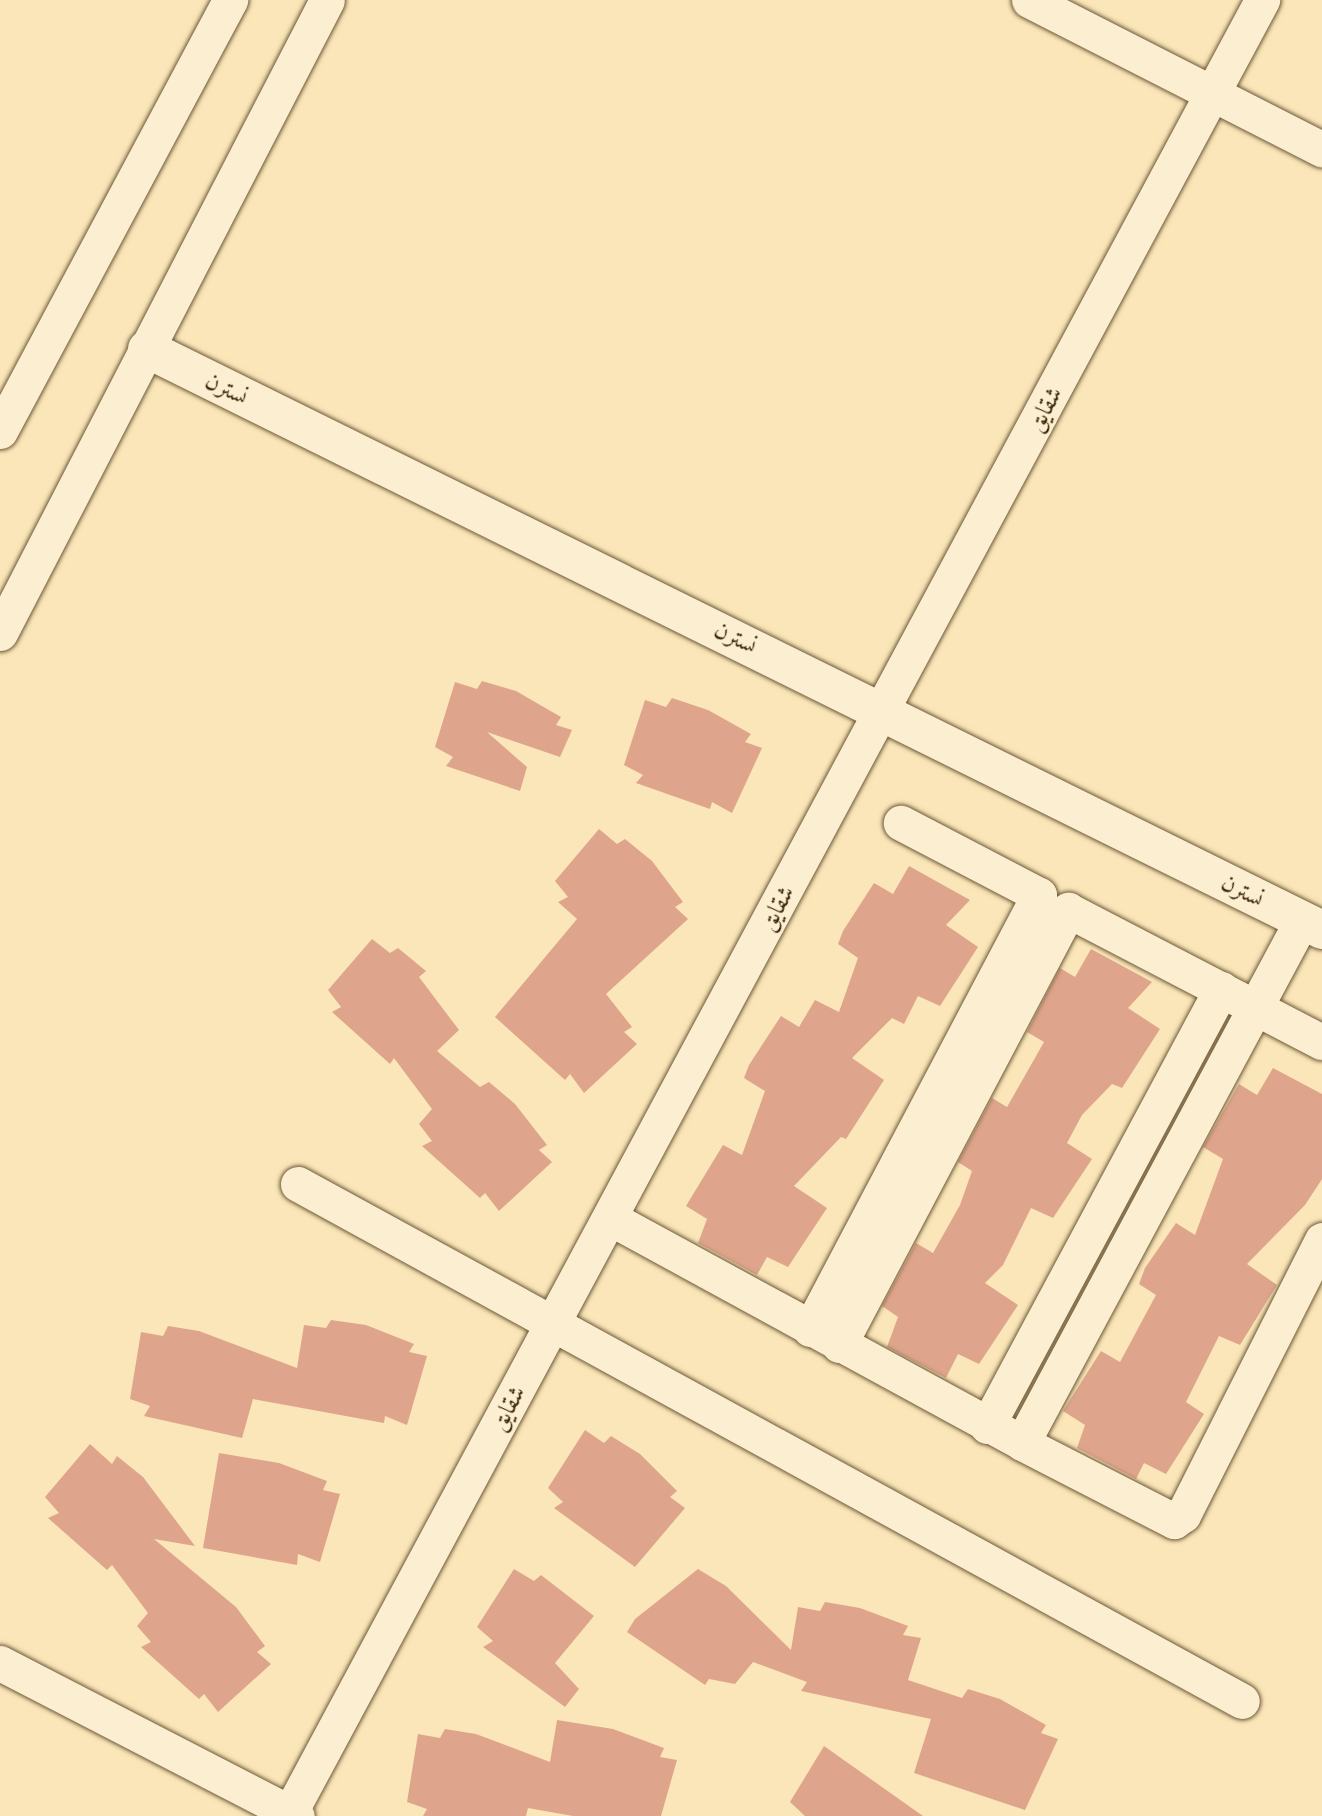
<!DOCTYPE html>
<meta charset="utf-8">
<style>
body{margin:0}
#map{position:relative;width:1322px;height:1816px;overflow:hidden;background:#fae6b8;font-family:"Gentium Book Plus",Amiri,serif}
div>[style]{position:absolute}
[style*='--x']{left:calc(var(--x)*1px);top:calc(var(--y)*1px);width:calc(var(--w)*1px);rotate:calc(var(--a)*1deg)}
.building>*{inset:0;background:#dfa58c}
.roads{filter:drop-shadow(0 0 2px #6d5838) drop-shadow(0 0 2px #6d5838)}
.minor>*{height:35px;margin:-17.5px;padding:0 17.5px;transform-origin:17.5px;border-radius:17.5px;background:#fcefd1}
.tertiary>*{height:38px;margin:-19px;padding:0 19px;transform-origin:19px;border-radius:19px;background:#fcefd1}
span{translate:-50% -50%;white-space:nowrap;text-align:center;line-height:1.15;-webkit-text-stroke:5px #fcefd1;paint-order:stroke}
.street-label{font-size:24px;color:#3e280e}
</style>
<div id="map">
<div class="building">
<div style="clip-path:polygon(482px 681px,516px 691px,561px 717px,556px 725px,572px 730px,560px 757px,487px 732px,527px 767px,520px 791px,446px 766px,453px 757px,435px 747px,455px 682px,477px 689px)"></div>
<div style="clip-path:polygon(672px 698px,708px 710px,751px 734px,745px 742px,762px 748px,732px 813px,712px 802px,710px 809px,636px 783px,643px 775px,624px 765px,645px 700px,666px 707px)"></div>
<div style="clip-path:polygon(599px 829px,617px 844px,625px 839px,652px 861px,683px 902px,675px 907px,688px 919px,606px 994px,632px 1027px,624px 1032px,637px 1044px,584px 1093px,570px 1074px,565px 1080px,495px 1017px,577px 919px,558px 902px,568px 897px,555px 881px)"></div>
<div style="clip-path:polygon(909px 866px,970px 900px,946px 925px,978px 947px,940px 1006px,918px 996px,904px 1024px,892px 1018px,852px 1058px,884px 1080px,846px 1139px,841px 1137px,794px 1186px,827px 1208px,788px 1267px,767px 1257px,757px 1275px,698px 1243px,707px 1219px,686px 1206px,723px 1145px,742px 1155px,765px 1091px,744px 1078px,749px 1065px,781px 1016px,799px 1027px,815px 1000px,839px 1012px,858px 958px,838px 944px,843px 931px,874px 883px,893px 894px)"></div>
<div style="clip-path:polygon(372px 939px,390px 953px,398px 948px,426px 971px,419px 977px,459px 1030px,437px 1051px,480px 1087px,489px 1082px,515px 1104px,547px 1145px,539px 1150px,552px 1162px,499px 1211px,485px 1193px,480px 1198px,422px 1146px,432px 1141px,419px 1124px,432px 1109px,394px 1058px,390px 1064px,332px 1012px,341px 1007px,328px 990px)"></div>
<div style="clip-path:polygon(1091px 949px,1152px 982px,1128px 1008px,1160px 1029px,1122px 1088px,1112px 1084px,1082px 1115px,1067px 1143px,1092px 1159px,1053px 1218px,1031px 1208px,1003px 1265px,985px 1283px,1018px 1305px,979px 1364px,958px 1354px,946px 1378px,887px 1347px,898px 1317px,882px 1306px,916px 1243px,933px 1253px,960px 1205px,972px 1171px,958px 1162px,992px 1098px,1007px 1107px,1044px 1042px,1027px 1032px,1060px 968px,1075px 977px)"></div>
<div style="clip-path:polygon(1273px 1068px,1322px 1094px,1322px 1179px,1305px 1205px,1247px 1264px,1277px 1285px,1240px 1345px,1219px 1336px,1186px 1402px,1204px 1414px,1166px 1474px,1144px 1463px,1136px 1479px,1077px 1448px,1085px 1425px,1063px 1411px,1101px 1351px,1120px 1362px,1156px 1295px,1139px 1284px,1145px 1268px,1176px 1223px,1195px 1235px,1223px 1159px,1203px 1147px,1239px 1084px,1257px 1095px)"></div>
<div style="clip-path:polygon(331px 1320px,366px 1325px,414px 1344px,409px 1352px,427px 1356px,407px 1425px,385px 1416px,384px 1423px,253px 1399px,242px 1438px,144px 1416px,150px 1406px,130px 1399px,141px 1332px,163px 1336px,168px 1326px,199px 1331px,297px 1368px,304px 1325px,326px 1328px)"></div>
<div style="clip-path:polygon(585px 1430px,604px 1443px,611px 1436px,640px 1454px,677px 1491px,670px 1497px,685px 1508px,635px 1567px,554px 1508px,563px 1502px,548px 1488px)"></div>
<div style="clip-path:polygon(90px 1444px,112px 1464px,117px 1456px,143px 1477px,195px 1546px,154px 1539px,236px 1607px,265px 1646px,257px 1652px,271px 1664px,218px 1712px,204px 1694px,199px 1699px,141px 1647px,151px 1642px,137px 1626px,148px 1613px,112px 1565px,107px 1570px,48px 1518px,59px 1513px,45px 1497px)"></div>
<div style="clip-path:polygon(219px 1453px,279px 1463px,327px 1481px,323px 1490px,340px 1494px,320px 1562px,298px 1554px,297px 1565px,203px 1548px)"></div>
<div style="clip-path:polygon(514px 1569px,534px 1581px,541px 1575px,594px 1616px,555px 1663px,579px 1689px,565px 1707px,483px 1647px,493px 1641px,477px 1627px)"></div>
<div style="clip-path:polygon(698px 1569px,726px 1586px,791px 1650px,798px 1607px,820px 1611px,825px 1602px,860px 1608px,908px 1626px,903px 1635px,921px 1638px,908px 1680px,962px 1698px,968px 1689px,1000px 1699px,1046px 1725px,1041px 1733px,1058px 1739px,1025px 1810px,914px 1773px,931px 1719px,801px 1691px,807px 1682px,753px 1662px,735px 1684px,709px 1679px,705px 1685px,627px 1632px,635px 1619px)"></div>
<div style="clip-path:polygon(557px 1720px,613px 1729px,664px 1748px,660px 1757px,677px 1760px,661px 1816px,573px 1816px,528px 1808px,526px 1816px,423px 1816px,427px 1809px,407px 1802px,418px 1734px,440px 1738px,445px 1729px,476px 1734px,550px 1762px)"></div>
<div style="clip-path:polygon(824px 1746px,923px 1816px,805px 1816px,790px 1802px)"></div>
</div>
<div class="roads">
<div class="minor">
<div style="--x:1029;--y:0;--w:329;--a:27"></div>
<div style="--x:0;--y:431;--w:489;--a:-61.9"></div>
<div style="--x:0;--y:633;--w:712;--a:-62.68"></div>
<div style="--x:298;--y:1184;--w:1076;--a:28.71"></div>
<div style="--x:610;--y:1218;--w:469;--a:28.6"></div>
<div style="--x:1022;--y:1443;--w:593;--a:-61.84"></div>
<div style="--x:810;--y:1329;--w:491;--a:-62.2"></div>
<div style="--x:1039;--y:895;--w:156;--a:-152.4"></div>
<div style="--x:839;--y:1345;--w:492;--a:-62.2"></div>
<div style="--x:1068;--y:910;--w:286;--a:27.5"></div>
<div style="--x:987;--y:1426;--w:496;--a:-61.8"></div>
<div style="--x:1022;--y:1443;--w:171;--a:27.2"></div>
<div style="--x:1174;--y:1521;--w:11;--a:-34"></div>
<div style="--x:1183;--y:1515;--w:308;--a:-63.2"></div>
<div style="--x:0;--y:1663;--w:334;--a:27.3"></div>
<div style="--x:288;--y:1816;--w:2061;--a:-61.79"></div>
</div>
<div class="tertiary">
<div style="--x:147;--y:349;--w:1311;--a:26.31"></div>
</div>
</div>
<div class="street-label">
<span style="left:227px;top:388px;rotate:26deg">نسترن</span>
<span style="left:1044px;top:409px;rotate:-62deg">شقایق</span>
<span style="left:736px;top:637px;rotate:26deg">نسترن</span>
<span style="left:1243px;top:890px;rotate:27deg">نسترن</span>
<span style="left:776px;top:908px;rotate:-62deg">شقایق</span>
<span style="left:507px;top:1408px;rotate:-62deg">شقایق</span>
</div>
</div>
